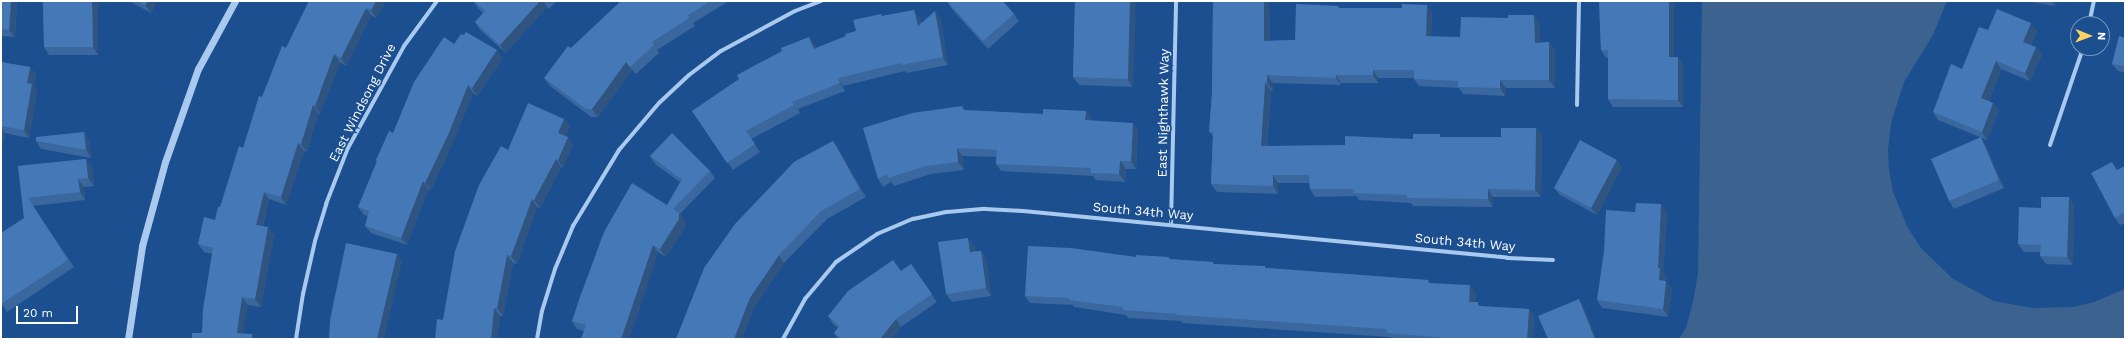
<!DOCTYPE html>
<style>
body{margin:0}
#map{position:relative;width:2126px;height:340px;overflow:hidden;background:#1b4f8f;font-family:"Work Sans",sans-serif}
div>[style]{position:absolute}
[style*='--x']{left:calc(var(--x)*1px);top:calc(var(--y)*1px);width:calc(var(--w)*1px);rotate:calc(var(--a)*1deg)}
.water>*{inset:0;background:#3c6290}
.minor>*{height:4px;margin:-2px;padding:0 2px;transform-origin:2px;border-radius:2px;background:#a9c9ee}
.tertiary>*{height:7px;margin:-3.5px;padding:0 3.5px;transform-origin:3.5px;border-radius:3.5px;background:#a9c9ee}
.wall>*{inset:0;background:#3a679d}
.shaded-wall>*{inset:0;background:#305480}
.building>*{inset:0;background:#4478b7}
span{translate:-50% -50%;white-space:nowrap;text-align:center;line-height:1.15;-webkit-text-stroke:3.5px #1b4f8f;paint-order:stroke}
.street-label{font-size:13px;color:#fff}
.frame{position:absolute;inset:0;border:2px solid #fff;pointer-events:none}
.north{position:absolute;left:2070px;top:16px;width:40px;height:40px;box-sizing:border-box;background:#1b4f8f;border:1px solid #7695bc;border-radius:50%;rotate:91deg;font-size:11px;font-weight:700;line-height:16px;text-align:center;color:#fff}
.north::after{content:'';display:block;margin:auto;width:14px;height:18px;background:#ffd166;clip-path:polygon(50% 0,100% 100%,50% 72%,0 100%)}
.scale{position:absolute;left:16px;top:306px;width:62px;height:18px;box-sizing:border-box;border:2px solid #fff;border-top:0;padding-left:5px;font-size:12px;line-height:14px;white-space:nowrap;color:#fff;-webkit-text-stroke:3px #1b4f8f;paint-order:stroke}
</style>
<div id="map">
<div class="water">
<div style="clip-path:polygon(1702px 1px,1947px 1px,1933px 35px,1904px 82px,1891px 123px,1888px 150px,1889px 169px,1893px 192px,1908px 228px,1921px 248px,1953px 279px,1994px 301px,2032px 308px,2073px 307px,2094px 302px,2125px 289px,2125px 339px,1679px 339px,1686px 328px,1693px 302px,1698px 273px)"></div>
</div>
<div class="minor">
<div style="--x:2089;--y:24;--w:24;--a:-78"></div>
<div style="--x:1577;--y:105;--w:104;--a:-88.9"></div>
<div style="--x:2050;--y:145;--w:102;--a:-71.2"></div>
<div style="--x:1171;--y:225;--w:224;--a:-88.7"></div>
<div style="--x:296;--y:339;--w:46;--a:-81.2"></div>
<div style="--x:303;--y:294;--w:54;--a:-77.2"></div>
<div style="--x:315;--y:241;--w:39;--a:-73"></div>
<div style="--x:326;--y:204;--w:60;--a:-68.6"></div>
<div style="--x:348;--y:148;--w:116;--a:-61.2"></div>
<div style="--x:404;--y:46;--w:56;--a:-53.7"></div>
<div style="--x:537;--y:339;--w:28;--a:-80"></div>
<div style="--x:542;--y:311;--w:44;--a:-72.8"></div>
<div style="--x:555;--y:269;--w:47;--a:-67.3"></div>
<div style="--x:573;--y:226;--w:89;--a:-58.8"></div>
<div style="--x:619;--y:150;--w:62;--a:-49.6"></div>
<div style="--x:659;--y:103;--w:41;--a:-43"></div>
<div style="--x:689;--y:75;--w:40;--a:-37"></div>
<div style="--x:721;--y:51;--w:84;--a:-28.4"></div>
<div style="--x:795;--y:11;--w:28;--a:-21"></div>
<div style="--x:783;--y:339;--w:46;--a:-61.2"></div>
<div style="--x:805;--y:299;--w:48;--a:-50"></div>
<div style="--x:836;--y:262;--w:50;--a:-34.3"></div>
<div style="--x:877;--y:234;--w:39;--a:-23"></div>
<div style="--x:913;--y:219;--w:35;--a:-12"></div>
<div style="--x:947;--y:212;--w:38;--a:-5"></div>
<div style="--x:985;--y:209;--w:38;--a:3"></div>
<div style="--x:1023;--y:211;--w:486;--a:5.5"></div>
<div style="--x:1507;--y:258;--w:46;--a:2.5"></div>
</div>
<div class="tertiary">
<div style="--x:128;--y:339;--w:94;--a:-81.4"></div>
<div style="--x:142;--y:246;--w:87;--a:-74.7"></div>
<div style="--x:165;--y:162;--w:99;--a:-70.5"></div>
<div style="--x:198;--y:69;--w:77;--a:-61.4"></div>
</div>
<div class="wall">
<div style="clip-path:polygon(1px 1px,17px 1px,15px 37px,1px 36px)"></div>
<div style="clip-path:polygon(43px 1px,98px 1px,98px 55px,49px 55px,44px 47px)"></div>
<div style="clip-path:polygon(129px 1px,157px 1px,151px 13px)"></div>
<div style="clip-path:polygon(309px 1px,386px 1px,376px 18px,371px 15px,346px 66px,340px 62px,320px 114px,318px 113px,307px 152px,304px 151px,286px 205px,269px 199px,263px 226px,274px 235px,261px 307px,248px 305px,202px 333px,212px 254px,204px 252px,198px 244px,215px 220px,220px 207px,243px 148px,262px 97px)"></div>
<div style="clip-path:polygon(473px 1px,557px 1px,549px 9px,547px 7px,506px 53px,480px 30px,475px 22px,483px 13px,477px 7px)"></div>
<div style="clip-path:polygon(621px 1px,729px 1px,693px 23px,695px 26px,657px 50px,659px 53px,636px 74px,632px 70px,598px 117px,591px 117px,550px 86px,544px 78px,571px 48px)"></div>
<div style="clip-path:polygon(947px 1px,1014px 14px,1019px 21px,988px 49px,951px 8px)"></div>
<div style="clip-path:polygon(1075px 1px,1133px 87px,1079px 85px,1073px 77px)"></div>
<div style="clip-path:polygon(1213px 1px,1269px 1px,1270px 41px,1295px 40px,1338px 6px,1340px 8px,1402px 8px,1427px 5px,1432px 13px,1431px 37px,1460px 37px,1540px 23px,1540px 43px,1549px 42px,1555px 50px,1555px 88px,1506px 88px,1505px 96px,1463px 94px,1459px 88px,1419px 86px,1414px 79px,1414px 78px,1378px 78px,1378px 83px,1341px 83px,1341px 85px,1273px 83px,1273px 91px,1271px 91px,1267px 146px,1345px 145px,1442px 137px,1501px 137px,1536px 128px,1542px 136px,1541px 197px,1493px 197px,1493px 207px,1413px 206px,1411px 203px,1359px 200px,1356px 196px,1315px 197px,1310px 189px,1309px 183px,1278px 183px,1278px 194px,1217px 192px,1211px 184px,1213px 136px,1209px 132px,1212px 93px)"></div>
<div style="clip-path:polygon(1599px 1px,1674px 1px,1674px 57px,1678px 57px,1683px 65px,1683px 107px,1613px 107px,1608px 99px,1608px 58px,1606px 58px,1601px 50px)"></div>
<div style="clip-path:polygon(2025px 1px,2056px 1px,2055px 6px)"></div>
<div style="clip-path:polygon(914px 10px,919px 18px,921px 23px,940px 18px,948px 65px,906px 73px,905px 71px,843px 86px,845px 91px,798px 109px,800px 113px,751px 139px,760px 152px,733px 170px,692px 111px,815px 44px,816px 48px,846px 36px,883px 16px)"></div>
<div style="clip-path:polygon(1988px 30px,2037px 31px,2031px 45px,2036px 47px,2042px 55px,2030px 81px,2001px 69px,1989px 101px,1999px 110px,1987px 140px,1938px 120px,1933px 112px)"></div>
<div style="clip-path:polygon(2125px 38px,2125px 73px,2118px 71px,2112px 64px)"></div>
<div style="clip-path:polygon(503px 58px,477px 96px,473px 93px,454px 140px,431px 190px,428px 189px,407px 245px,371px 233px,365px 226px,368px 216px,364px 215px,358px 207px,377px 162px,376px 160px,393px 133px)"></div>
<div style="clip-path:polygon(1px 62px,30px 67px,36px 75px,34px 86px,37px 92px,29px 138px,5px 133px,4px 142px,1px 142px)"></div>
<div style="clip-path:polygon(962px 106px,965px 110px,1043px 114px,1086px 111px,1091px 118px,1091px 120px,1138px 130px,1136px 169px,1126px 169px,1125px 182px,1096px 180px,1093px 176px,1001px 171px,996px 164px,996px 157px,962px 156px,964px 170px,931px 174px,894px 186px,891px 182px,883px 187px,878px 179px)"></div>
<div style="clip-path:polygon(570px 126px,566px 136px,568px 137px,573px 145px,563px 168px,561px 167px,540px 208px,537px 207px,517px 264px,513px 263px,503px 316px,500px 316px,497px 339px,435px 339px,508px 150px)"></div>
<div style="clip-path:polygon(84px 132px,89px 140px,91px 158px,41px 149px,36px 141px)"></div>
<div style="clip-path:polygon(833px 141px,838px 148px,866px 197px,827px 219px,784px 263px,755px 306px,794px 162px)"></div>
<div style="clip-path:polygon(1986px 145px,2004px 188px,1954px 209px,1949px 201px)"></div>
<div style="clip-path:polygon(650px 156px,710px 171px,715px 178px,680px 214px,685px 221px,685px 227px,666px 257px,658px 252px,629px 339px,581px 339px,584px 331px,577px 329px,572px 321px,667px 205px,680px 182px,655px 164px)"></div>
<div style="clip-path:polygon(86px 159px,92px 166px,94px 186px,84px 187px,85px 200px,33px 206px,74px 267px,7px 312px,1px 303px,24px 218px,18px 166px)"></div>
<div style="clip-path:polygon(2125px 166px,2125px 223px,2120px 225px,2115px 218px,2118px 170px)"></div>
<div style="clip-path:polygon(1622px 167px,1597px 215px,1560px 195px,1554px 188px)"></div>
<div style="clip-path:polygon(2069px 197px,2074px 205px,2073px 265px,2046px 264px,2040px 256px,2041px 252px,2024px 252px,2018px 244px,2041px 208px)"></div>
<div style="clip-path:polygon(1635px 212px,1667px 212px,1663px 272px,1666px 276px,1665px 281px,1672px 289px,1668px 317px,1602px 308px,1597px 300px)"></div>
<div style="clip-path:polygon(974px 245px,975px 251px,981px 251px,986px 258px,991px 296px,952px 302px,946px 294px)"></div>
<div style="clip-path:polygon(1136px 257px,1169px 257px,1170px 259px,1213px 262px,1214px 264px,1428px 280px,1430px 283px,1476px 292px,1475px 302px,1481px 306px,1529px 309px,1534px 316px,1533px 339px,1391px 339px,1389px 337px,1182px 323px,1181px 321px,1128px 318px,1126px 315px,1074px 307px,1073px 305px,1030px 303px,1025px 296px)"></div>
<div style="clip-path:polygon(911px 264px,937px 302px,901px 327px,892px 339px,838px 339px,834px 333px,838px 328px,833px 324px,828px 316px,901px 271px)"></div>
</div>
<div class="shaded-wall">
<div style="clip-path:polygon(11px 1px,17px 1px,15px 37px,9px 30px)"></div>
<div style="clip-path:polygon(92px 1px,98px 1px,98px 55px,93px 47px)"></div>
<div style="clip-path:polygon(148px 1px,157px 1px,151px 13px,145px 5px)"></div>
<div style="clip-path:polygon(376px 1px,386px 1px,376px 18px,371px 10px)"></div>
<div style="clip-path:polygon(540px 1px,543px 1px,547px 7px,506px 53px,500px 45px)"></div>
<div style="clip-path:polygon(1130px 1px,1136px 1px,1133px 87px,1128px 79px)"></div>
<div style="clip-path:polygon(1264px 1px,1269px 1px,1270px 48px,1264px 41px)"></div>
<div style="clip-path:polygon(1669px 1px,1674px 1px,1674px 65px,1669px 57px)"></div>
<div style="clip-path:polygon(2051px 1px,2056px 1px,2055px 6px)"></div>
<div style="clip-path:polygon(1427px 5px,1432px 13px,1431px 44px,1426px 36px)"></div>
<div style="clip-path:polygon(366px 8px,371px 15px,346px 66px,341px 58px)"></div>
<div style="clip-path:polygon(914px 10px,919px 18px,923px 34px,918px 26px)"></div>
<div style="clip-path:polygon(935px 11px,940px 18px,948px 65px,943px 57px)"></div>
<div style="clip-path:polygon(1534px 15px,1540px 23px,1540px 50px,1535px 43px)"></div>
<div style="clip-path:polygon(2031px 23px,2037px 31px,2029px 50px,2023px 42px)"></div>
<div style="clip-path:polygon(809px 37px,815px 44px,820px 56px,814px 49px)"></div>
<div style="clip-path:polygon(1549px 42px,1555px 50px,1555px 88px,1549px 80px)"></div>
<div style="clip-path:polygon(2036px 47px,2042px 55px,2030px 81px,2025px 73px)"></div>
<div style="clip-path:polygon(497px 50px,503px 58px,477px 96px,472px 88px)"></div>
<div style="clip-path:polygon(334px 54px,340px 62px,320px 114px,315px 106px)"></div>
<div style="clip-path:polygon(1678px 57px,1683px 65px,1683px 107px,1678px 100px)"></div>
<div style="clip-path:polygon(1996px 61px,2001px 69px,1987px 106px,1981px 98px)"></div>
<div style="clip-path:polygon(626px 62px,632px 70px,598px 117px,592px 109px)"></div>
<div style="clip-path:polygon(30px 67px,36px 75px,34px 86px,37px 92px,29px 138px,24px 130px,27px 83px)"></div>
<div style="clip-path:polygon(1373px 70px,1378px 78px,1378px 83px,1373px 75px)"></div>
<div style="clip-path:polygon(1267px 75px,1273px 83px,1273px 91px,1267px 83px)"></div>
<div style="clip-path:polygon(1336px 75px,1341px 83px,1341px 85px,1336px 78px)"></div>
<div style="clip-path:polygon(838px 78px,843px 86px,845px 91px,840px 83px)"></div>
<div style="clip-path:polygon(1500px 80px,1506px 88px,1505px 96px,1500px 88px)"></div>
<div style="clip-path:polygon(1265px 83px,1271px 91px,1266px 153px,1261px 146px)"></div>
<div style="clip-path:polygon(468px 85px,473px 93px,454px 140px,431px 190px,425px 183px)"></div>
<div style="clip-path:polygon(1993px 103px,1999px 110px,1987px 140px,1982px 132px)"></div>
<div style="clip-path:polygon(313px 105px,318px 113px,307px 152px,301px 144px)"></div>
<div style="clip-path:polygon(1086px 111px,1091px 118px,1091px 128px,1085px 120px)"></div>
<div style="clip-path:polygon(564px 119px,570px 126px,564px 140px,558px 133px)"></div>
<div style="clip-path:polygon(1133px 123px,1138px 130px,1136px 169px,1131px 161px)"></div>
<div style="clip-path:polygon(1px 128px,5px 133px,4px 142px,1px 139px)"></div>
<div style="clip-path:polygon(1536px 128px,1542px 136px,1541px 197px,1535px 190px)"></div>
<div style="clip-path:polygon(84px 132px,89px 140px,91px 158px,86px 150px)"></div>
<div style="clip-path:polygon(568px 137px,573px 145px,563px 168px,558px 160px)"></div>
<div style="clip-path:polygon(1981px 137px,1986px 145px,2004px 188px,1999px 180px)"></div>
<div style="clip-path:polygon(833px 141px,838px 148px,866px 197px,860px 189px)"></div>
<div style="clip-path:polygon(298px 143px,304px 151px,286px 205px,281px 197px)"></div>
<div style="clip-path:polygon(957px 148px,962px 156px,964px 170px,958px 162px)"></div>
<div style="clip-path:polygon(86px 159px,92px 166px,94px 186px,88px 178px)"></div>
<div style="clip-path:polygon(556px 159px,561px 167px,540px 208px,534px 200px)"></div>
<div style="clip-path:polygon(1617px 160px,1622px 167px,1597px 215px,1591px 208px)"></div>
<div style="clip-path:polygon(1120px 161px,1126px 169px,1125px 182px,1119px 174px)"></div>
<div style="clip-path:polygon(1273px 175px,1278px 183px,1278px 194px,1273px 186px)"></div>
<div style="clip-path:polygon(78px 179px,84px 187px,85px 200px,80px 192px)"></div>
<div style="clip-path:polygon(423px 181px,428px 189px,407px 245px,401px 238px)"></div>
<div style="clip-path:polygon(1488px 189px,1493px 197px,1493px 207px,1488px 199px)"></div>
<div style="clip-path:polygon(264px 192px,269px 199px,261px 233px,256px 225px)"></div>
<div style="clip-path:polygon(2069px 197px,2074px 205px,2073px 265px,2067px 257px)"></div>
<div style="clip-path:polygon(532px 199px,537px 207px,517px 264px,511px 256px)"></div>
<div style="clip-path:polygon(1661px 204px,1667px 212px,1663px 272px,1666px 276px,1664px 288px,1659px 280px,1658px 268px)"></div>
<div style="clip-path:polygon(679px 213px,685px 221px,685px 227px,666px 257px,660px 249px)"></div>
<div style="clip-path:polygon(268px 227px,274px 235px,261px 307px,255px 299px)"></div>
<div style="clip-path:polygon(968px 238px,974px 245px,976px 260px,970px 252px)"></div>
<div style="clip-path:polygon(653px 245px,658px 252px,629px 339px,621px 339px)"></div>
<div style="clip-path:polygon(981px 251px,986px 258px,991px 296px,986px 288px)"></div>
<div style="clip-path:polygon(397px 254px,402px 261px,384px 339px,377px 339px)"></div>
<div style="clip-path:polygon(507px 255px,513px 263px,503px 316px,497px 308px)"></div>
<div style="clip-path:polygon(779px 255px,784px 263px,755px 306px,742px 339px,734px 339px,750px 298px)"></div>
<div style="clip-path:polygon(1666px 281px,1672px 289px,1668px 317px,1663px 309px)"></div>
<div style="clip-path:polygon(1470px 285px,1476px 292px,1475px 310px,1469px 302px)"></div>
<div style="clip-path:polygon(242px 297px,248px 305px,242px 339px,237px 333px)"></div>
<div style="clip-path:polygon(1579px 299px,1584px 307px,1597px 339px,1595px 339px)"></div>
<div style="clip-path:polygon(494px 308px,500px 316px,497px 339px,491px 339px)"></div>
<div style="clip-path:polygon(1529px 309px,1534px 316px,1533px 339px,1527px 339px)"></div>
<div style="clip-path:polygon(896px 319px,901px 327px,892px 339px,880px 339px)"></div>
<div style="clip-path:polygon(252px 334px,256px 339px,252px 339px)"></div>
</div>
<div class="building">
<div style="clip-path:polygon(1px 1px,11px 1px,9px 30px,1px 29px)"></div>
<div style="clip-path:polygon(43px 1px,92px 1px,93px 47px,44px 47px)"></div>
<div style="clip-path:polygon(137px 1px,148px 1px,145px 5px)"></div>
<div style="clip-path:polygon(309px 1px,376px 1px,371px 10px,366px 8px,341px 58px,334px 54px,315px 106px,313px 105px,301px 144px,298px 143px,281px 197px,264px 192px,256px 225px,268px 227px,255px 299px,242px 297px,237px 333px,252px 334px,252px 339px,192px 339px,192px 333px,202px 333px,203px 309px,213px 248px,198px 244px,204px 217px,215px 220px,218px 207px,220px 207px,239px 146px,243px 148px,259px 96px,262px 97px,282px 46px,286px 48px)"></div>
<div style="clip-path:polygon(474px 1px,540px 1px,500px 45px,475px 22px,485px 11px)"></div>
<div style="clip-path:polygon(621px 1px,711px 1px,688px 15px,689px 18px,652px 42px,654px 45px,630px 67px,626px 62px,592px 109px,586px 109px,544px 78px,568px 46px,571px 48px)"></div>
<div style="clip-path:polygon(947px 1px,1003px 1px,1014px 14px,983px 41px)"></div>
<div style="clip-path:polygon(1075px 1px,1130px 1px,1128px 79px,1073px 77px)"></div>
<div style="clip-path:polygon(1213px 1px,1264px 1px,1264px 41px,1295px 40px,1296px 4px,1338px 6px,1338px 8px,1402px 8px,1402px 4px,1427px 5px,1426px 36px,1460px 37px,1461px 17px,1508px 18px,1508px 15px,1534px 15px,1535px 43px,1549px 42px,1549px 80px,1500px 80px,1500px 88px,1458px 87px,1458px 81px,1414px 79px,1414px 70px,1373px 70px,1373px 75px,1336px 75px,1336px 78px,1267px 75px,1267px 83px,1265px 83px,1261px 146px,1345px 145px,1345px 136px,1413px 139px,1413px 134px,1440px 134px,1440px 137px,1501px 137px,1501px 128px,1536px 128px,1535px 190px,1488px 189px,1488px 199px,1407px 198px,1407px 195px,1353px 193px,1354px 189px,1310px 189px,1309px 175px,1273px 175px,1273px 186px,1211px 184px,1213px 132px,1209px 132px,1212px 93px)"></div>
<div style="clip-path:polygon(1599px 1px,1669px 1px,1669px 57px,1678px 57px,1678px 100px,1608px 99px,1608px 50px,1601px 50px)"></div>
<div style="clip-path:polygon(1997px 9px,2031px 23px,2023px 42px,2036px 47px,2025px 73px,1996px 61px,1981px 98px,1993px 103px,1982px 132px,1933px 112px,1951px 64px,1962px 69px,1979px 27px,1988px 30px)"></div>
<div style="clip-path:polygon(914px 10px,918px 26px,935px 11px,943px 57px,901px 65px,901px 63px,838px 78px,840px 83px,792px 102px,794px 105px,746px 131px,755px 144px,727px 163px,692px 111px,739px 79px,737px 75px,782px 51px,781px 48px,809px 37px,814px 49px,846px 36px,845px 34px,856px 31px,853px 20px,881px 14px,882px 16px)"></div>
<div style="clip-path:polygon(466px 32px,497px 50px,472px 88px,468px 85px,449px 133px,425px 183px,423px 181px,401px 238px,365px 226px,369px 211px,358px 207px,377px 161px,376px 160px,389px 131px,393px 133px,414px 82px,444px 37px,454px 44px,461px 34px,464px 35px)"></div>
<div style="clip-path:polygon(2119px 36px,2125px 38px,2125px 66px,2112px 64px)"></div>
<div style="clip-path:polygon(1px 62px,30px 67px,27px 83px,32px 84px,24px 130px,1px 126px)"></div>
<div style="clip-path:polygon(528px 103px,564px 119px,558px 133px,568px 137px,558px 160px,556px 159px,534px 200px,532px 199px,511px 256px,507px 255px,497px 308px,494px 308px,491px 339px,435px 339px,437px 319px,443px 320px,455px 251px,479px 185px,501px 146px,508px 150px)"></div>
<div style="clip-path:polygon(962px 106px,963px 110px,1043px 114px,1043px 109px,1086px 111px,1085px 120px,1133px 123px,1131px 161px,1120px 161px,1119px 174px,1091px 173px,1091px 168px,996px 164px,997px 150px,957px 148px,958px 162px,926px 166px,888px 178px,887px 174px,878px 179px,863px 128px,912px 113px)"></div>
<div style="clip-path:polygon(84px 132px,86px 150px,36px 141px,36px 137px)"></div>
<div style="clip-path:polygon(672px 133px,710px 171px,673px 209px,679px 213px,679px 219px,660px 249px,653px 245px,621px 339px,581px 339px,586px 325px,572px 321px,580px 297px,604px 232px,632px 183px,667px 205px,682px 180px,650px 156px)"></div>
<div style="clip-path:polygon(1981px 137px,1999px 180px,1949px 201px,1931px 159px)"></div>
<div style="clip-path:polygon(1580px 140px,1617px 160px,1591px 208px,1554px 188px)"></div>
<div style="clip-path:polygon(833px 141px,860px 189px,821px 211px,779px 255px,750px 298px,734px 339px,676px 339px,704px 268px,735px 224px,794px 162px)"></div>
<div style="clip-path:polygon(86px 159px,88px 178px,78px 179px,80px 192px,28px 198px,68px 260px,1px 304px,1px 233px,24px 218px,18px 166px)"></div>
<div style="clip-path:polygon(2112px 162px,2117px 170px,2125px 166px,2125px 212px,2115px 218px,2091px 173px)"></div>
<div style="clip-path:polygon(2041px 197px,2069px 197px,2067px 257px,2040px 256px,2041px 245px,2018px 244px,2019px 207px,2041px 208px)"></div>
<div style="clip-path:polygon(1636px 203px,1661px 204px,1658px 268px,1660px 268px,1659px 280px,1666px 281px,1663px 309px,1597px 300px,1604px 251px,1606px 210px,1635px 212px)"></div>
<div style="clip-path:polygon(968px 238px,970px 252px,981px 251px,986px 288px,946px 294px,938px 242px)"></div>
<div style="clip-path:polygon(346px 243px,397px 254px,377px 339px,329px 339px,330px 320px)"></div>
<div style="clip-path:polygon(1028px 246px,1071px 248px,1136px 257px,1136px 255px,1169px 257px,1168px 259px,1213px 262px,1213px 264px,1265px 266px,1265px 268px,1428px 280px,1428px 283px,1470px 285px,1469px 302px,1478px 302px,1478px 306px,1529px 309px,1527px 339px,1458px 339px,1387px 333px,1387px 329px,1177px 315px,1177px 314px,1123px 310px,1123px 307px,1069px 300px,1069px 298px,1025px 296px)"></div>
<div style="clip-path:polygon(893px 260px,901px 271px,911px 264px,932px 294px,896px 319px,880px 339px,842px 339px,834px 333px,839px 326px,828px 316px,848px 291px)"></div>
<div style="clip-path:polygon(1579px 299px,1595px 339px,1548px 339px,1538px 316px)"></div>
</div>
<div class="street-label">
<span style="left:363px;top:103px;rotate:-63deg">East Windsong Drive</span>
<span style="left:1164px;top:113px;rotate:-89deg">East Nighthawk Way</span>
<span style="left:1143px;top:212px;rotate:5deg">South 34th Way</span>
<span style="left:1465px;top:243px;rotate:5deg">South 34th Way</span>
</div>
<div class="frame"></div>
<div class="north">N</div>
<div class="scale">20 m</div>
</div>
